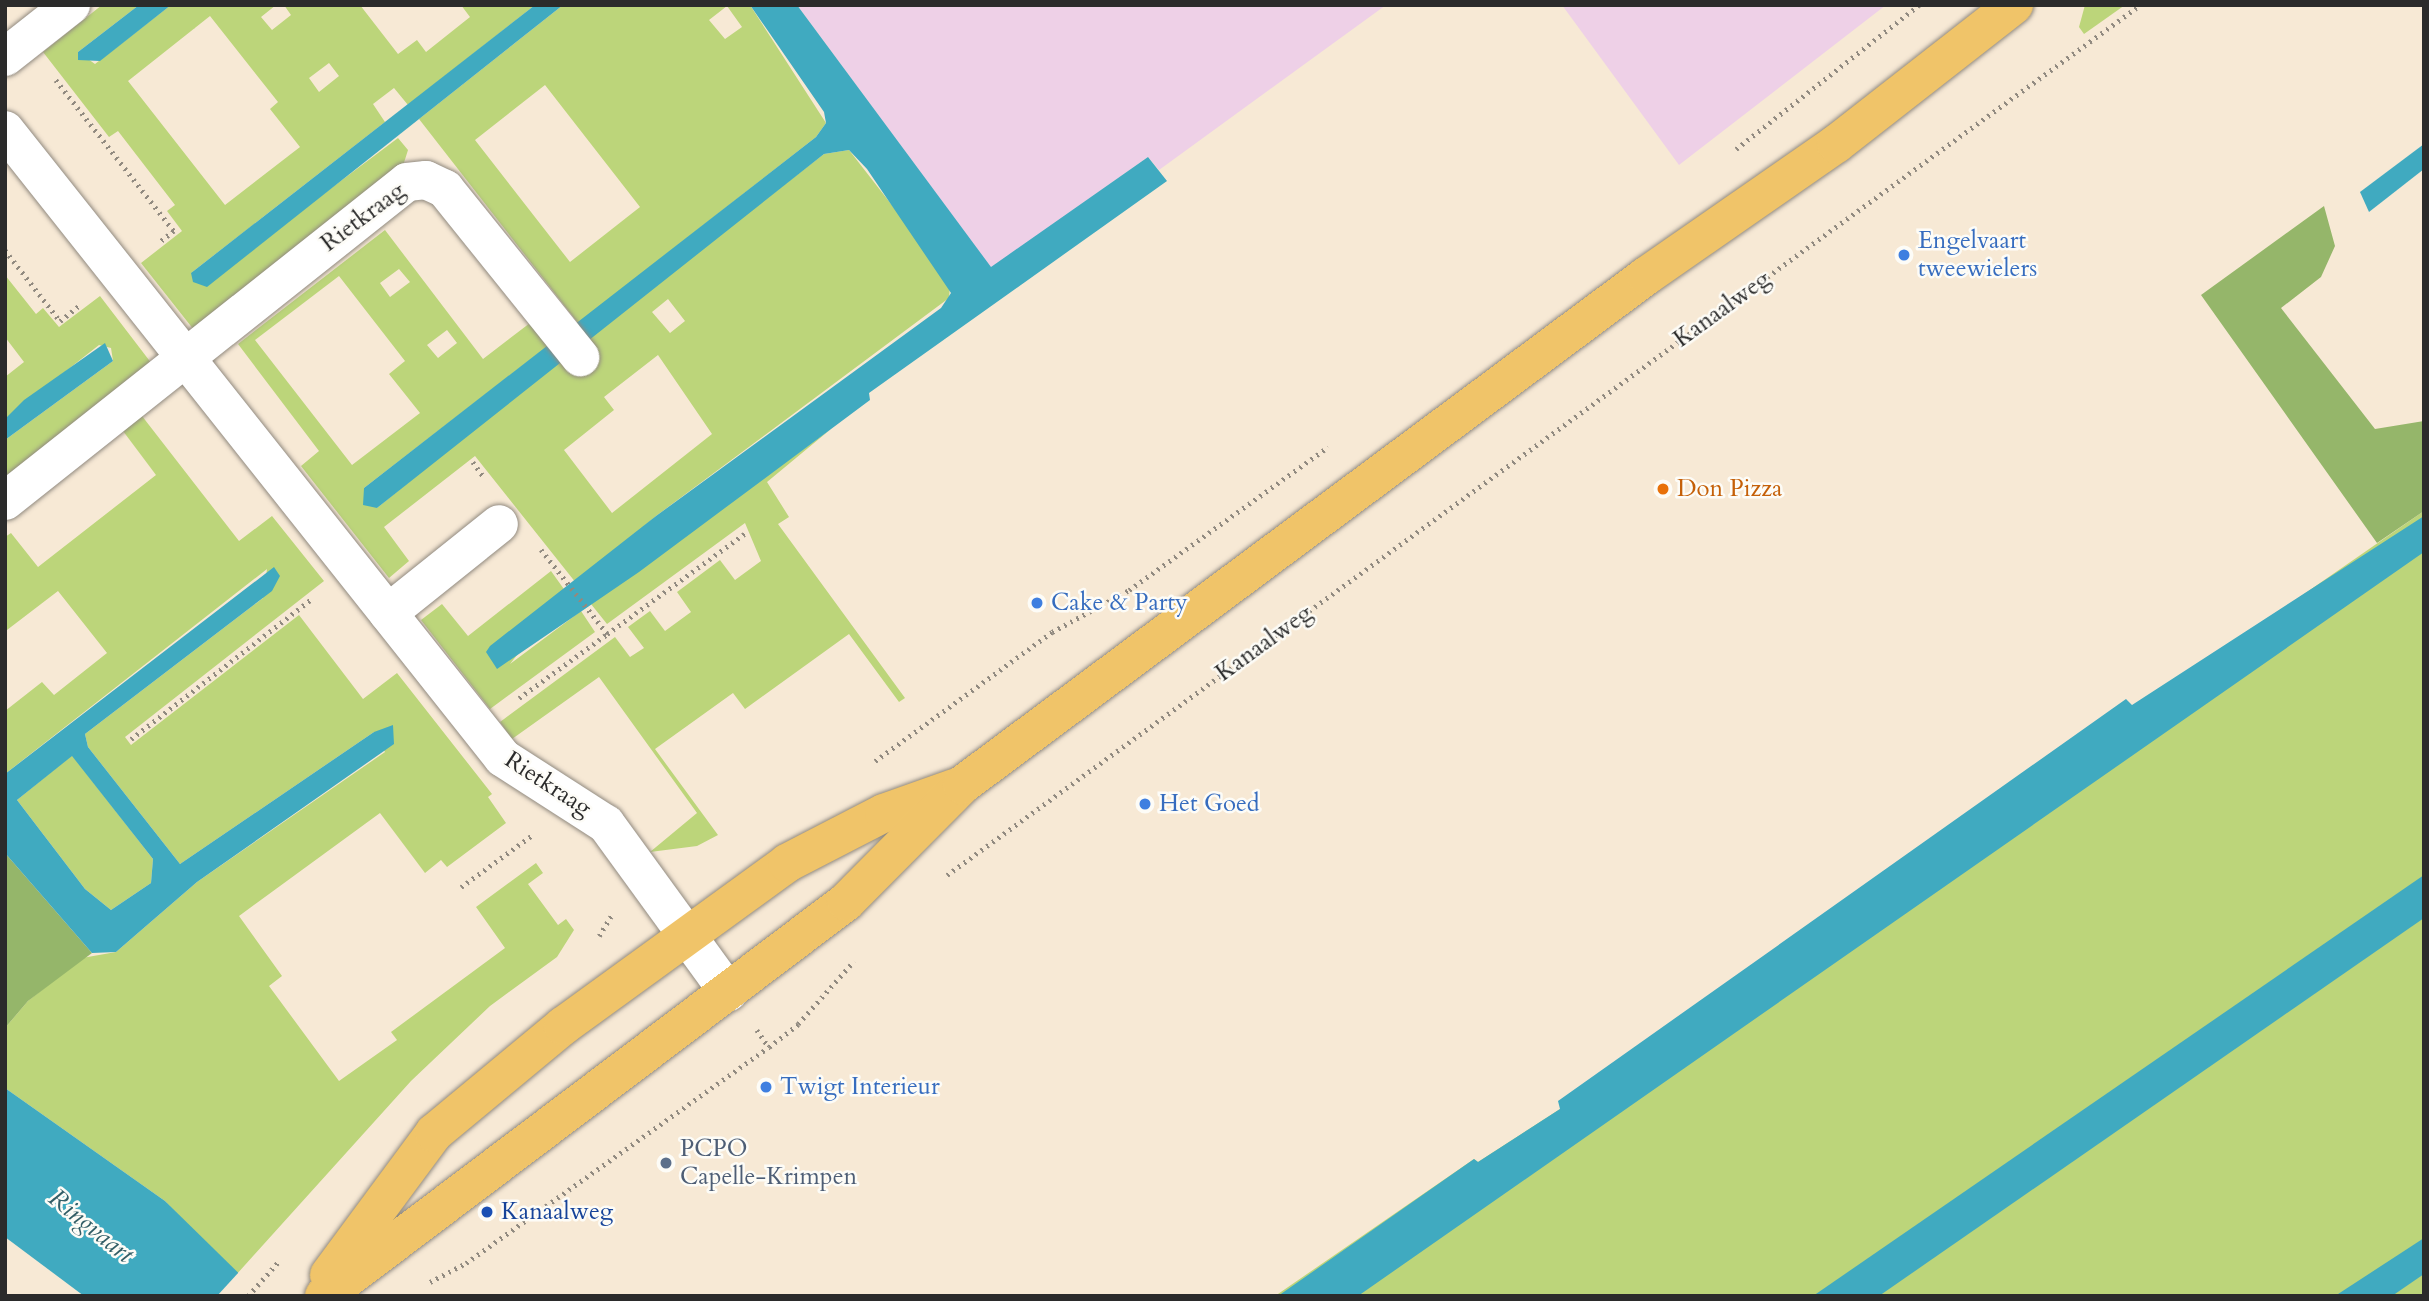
<!DOCTYPE html>
<style>
body{margin:0}
#map{position:relative;width:2429px;height:1301px;overflow:hidden;background:#f7e9d5;font-family:Cardo,serif}
div>[style]{position:absolute}
[style*='--x']{left:calc(var(--x)*1px);top:calc(var(--y)*1px);width:calc(var(--w)*1px);rotate:calc(var(--a)*1deg)}
.built>*{inset:0;background:#eed0e7}
.green>*{inset:0;background:#bcd57a}
.forest>*{inset:0;background:#95b66a}
.water>*{inset:0;background:#40aac0}
.pier>*{inset:0;background:#f7e9d5}
.path>*{height:4.5px;margin-top:-2.25px;transform-origin:0;background:repeating-linear-gradient(90deg,#918a80 0 2px,transparent 0 7px)}
.roads{filter:drop-shadow(0 0 2px #918a80) drop-shadow(0 0 2px #918a80)}
.minor>*{height:38px;margin:-19px;padding:0 19px;transform-origin:19px;border-radius:19px;background:#fff}
.major>*{height:38px;margin:-19px;padding:0 19px;transform-origin:19px;border-radius:19px;background:#f0c469}
.dots>*{width:19px;height:19px;translate:-50% -50%;box-sizing:border-box;border:4px solid #fdfcf7;border-radius:50%}
span{translate:-50% -50%;white-space:nowrap;text-align:center;line-height:1.15;-webkit-text-stroke:5px #fdfcf7;paint-order:stroke}
.street-label{font-size:24px;color:#2b2b2b}
.shop-label{font-size:24px;color:#366cbe}
.left{translate:0 -50%;text-align:left}
.food-label{font-size:24px;color:#c56008}
.service-label{font-size:24px;color:#4e5e75}
.transit-label{font-size:24px;color:#164399}
.water-label{font-size:26px;color:#335e67;font-style:italic}
.frame{position:absolute;inset:0;border:7px solid #2b2b2b;pointer-events:none}
</style>
<div id="map">
<div class="built">
<div style="clip-path:polygon(797px 5px,1386px 5px,1159px 170px,1148px 157px,991px 268px)"></div>
<div style="clip-path:polygon(1562px 5px,1886px 5px,1679px 165px)"></div>
</div>
<div class="green">
<div style="clip-path:polygon(evenodd,102px 5px,139px 5px,78px 52px,95px 64px,171px 5px,276px 5px,261px 17px,272px 30px,291px 15px,284px 5px,360px 5px,398px 54px,417px 40px,426px 52px,470px 17px,461px 5px,535px 5px,408px 105px,394px 88px,373px 104px,385px 122px,191px 273px,274px 231px,398px 138px,408px 150px,402px 169px,194px 330px,141px 263px,182px 231px,167px 211px,175px 205px,118px 131px,109px 137px,43px 52px,102px 5px,210px 16px,278px 102px,270px 109px,300px 147px,225px 205px,128px 81px,210px 16px,102px 5px,329px 63px,339px 76px,319px 92px,309px 78px,329px 63px)"></div>
<div style="clip-path:polygon(evenodd,563px 5px,750px 5px,826px 123px,816px 137px,578px 323px,419px 119px,563px 5px,727px 6px,742px 27px,725px 39px,709px 20px,727px 6px,563px 5px,545px 85px,640px 207px,570px 262px,475px 140px,545px 85px)"></div>
<div style="clip-path:polygon(2085px 5px,2125px 5px,2084px 34px,2079px 27px)"></div>
<div style="clip-path:polygon(evenodd,849px 150px,933px 258px,950px 286px,949px 298px,656px 516px,576px 583px,475px 456px,384px 527px,409px 561px,389px 578px,301px 466px,319px 451px,238px 344px,385px 230px,483px 359px,530px 323px,548px 346px,364px 488px,377px 508px,558px 360px,594px 344px,588px 337px,824px 154px,849px 150px,399px 269px,410px 282px,390px 297px,380px 283px,399px 269px,849px 150px,339px 276px,405px 361px,389px 374px,420px 413px,352px 465px,255px 340px,339px 276px,849px 150px,668px 299px,685px 321px,670px 333px,652px 312px,668px 299px,849px 150px,447px 330px,457px 343px,438px 358px,427px 345px,447px 330px,849px 150px,658px 355px,712px 434px,612px 513px,564px 450px,614px 410px,604px 397px,658px 355px)"></div>
<div style="clip-path:polygon(5px 275px,36px 314px,43px 308px,59px 327px,100px 296px,152px 364px,5px 478px,5px 440px,113px 361px,111px 348px,99px 345px,5px 419px,5px 377px,24px 362px,5px 337px)"></div>
<div style="clip-path:polygon(142px 416px,239px 541px,272px 516px,324px 581px,125px 737px,131px 745px,299px 615px,363px 699px,397px 673px,492px 794px,488px 797px,506px 823px,447px 867px,441px 860px,425px 873px,380px 813px,239px 916px,282px 976px,269px 986px,339px 1081px,397px 1040px,391px 1032px,505px 948px,476px 907px,536px 863px,543px 873px,528px 884px,558px 925px,566px 919px,574px 930px,557px 957px,490px 1006px,411px 1081px,236px 1275px,165px 1201px,5px 1088px,5px 1028px,28px 1001px,82px 958px,116px 952px,197px 882px,385px 752px,374px 732px,180px 864px,88px 747px,85px 734px,263px 598px,267px 569px,5px 774px,5px 711px,42px 682px,54px 695px,107px 653px,58px 591px,7px 630px,5px 537px,11px 533px,38px 567px,156px 475px,123px 431px)"></div>
<div style="clip-path:polygon(831px 429px,767px 482px,789px 517px,778px 524px,905px 698px,899px 702px,849px 634px,745px 709px,733px 693px,655px 749px,718px 835px,697px 846px,650px 852px,697px 813px,599px 677px,512px 739px,500px 722px,615px 637px,630px 657px,644px 648px,628px 627px,650px 611px,665px 631px,691px 612px,677px 592px,720px 560px,735px 580px,761px 561px,745px 523px,607px 624px,591px 604px)"></div>
<div style="clip-path:polygon(2424px 511px,2424px 1296px,1275px 1296px,1474px 1159px,1478px 1162px,1560px 1109px)"></div>
<div style="clip-path:polygon(551px 571px,566px 592px,510px 664px,581px 611px,595px 632px,490px 709px,421px 620px,442px 604px,468px 636px)"></div>
<div style="clip-path:polygon(72px 755px,153px 859px,151px 883px,111px 910px,85px 889px,17px 800px)"></div>
</div>
<div class="forest">
<div style="clip-path:polygon(2324px 206px,2335px 246px,2321px 277px,2281px 308px,2375px 429px,2424px 421px,2424px 511px,2377px 543px,2201px 295px)"></div>
<div style="clip-path:polygon(5px 853px,92px 953px,28px 1001px,5px 1028px)"></div>
</div>
<div class="water">
<div style="clip-path:polygon(139px 5px,171px 5px,100px 61px,78px 60px,78px 52px)"></div>
<div style="clip-path:polygon(535px 5px,563px 5px,207px 287px,193px 282px,191px 273px)"></div>
<div style="clip-path:polygon(750px 5px,797px 5px,991px 267px,1148px 157px,1167px 181px,869px 393px,870px 400px,639px 572px,497px 669px,486px 652px,490px 646px,656px 516px,941px 308px,951px 293px,867px 169px,849px 150px,824px 154px,377px 508px,363px 505px,364px 488px,816px 137px,826px 123px,824px 112px)"></div>
<div style="clip-path:polygon(2424px 144px,2424px 169px,2369px 212px,2360px 192px)"></div>
<div style="clip-path:polygon(105px 343px,113px 361px,5px 440px,5px 419px,24px 400px)"></div>
<div style="clip-path:polygon(2424px 516px,2424px 552px,1358px 1296px,1278px 1296px,1474px 1159px,1478px 1162px,1560px 1109px,1558px 1101px,2126px 699px,2132px 705px)"></div>
<div style="clip-path:polygon(evenodd,274px 567px,280px 576px,272px 591px,85px 734px,88px 747px,180px 864px,374px 732px,393px 725px,394px 744px,197px 882px,116px 952px,92px 953px,5px 853px,5px 774px,274px 567px,72px 756px,153px 859px,151px 883px,111px 910px,85px 889px,17px 800px,72px 756px)"></div>
<div style="clip-path:polygon(2424px 875px,2424px 918px,1879px 1296px,1813px 1296px)"></div>
<div style="clip-path:polygon(5px 1088px,165px 1201px,262px 1296px,84px 1296px,5px 1237px)"></div>
<div style="clip-path:polygon(2424px 1238px,2424px 1274px,2392px 1296px,2335px 1296px)"></div>
</div>
<div class="pier">
<div style="clip-path:polygon(239px 1272px,264px 1293px,265px 1296px,217px 1296px)"></div>
</div>
<div class="path">
<div style="--x:56;--y:80;--w:192;--a:52"></div>
<div style="--x:174;--y:231;--w:19;--a:141"></div>
<div style="--x:1736;--y:149;--w:233;--a:-38.2"></div>
<div style="--x:5;--y:250;--w:90;--a:52.2"></div>
<div style="--x:60;--y:321;--w:26;--a:-39"></div>
<div style="--x:473;--y:462;--w:19;--a:54"></div>
<div style="--x:607;--y:634;--w:173;--a:-36.1"></div>
<div style="--x:519;--y:698;--w:109;--a:-36"></div>
<div style="--x:607;--y:634;--w:107;--a:-128.2"></div>
<div style="--x:131;--y:739;--w:230;--a:-37.8"></div>
<div style="--x:875;--y:761;--w:219;--a:-36.1"></div>
<div style="--x:1052;--y:632;--w:88;--a:-28.6"></div>
<div style="--x:1129;--y:590;--w:245;--a:-35.7"></div>
<div style="--x:947;--y:875;--w:1477;--a:-36.1"></div>
<div style="--x:461;--y:887;--w:87;--a:-36.1"></div>
<div style="--x:599;--y:936;--w:26;--a:-59"></div>
<div style="--x:757;--y:1030;--w:21;--a:55"></div>
<div style="--x:430;--y:1282;--w:41;--a:-27.8"></div>
<div style="--x:466;--y:1263;--w:372;--a:-35.5"></div>
<div style="--x:769;--y:1047;--w:37;--a:-38"></div>
<div style="--x:798;--y:1024;--w:84;--a:-48.4"></div>
<div style="--x:248;--y:1296;--w:48;--a:-48.4"></div>
</div>
<div class="roads">
<div class="minor">
<div style="--x:5;--y:57;--w:84;--a:-38.2"></div>
<div style="--x:5;--y:130;--w:801;--a:51.59"></div>
<div style="--x:503;--y:758;--w:122;--a:32.7"></div>
<div style="--x:606;--y:824;--w:208;--a:54"></div>
<div style="--x:5;--y:501;--w:513;--a:-38.43"></div>
<div style="--x:407;--y:182;--w:19;--a:-6"></div>
<div style="--x:426;--y:180;--w:21;--a:25"></div>
<div style="--x:445;--y:189;--w:216;--a:51.2"></div>
<div style="--x:388;--y:613;--w:142;--a:-38.7"></div>
</div>
<div class="major">
<div style="--x:329;--y:1275;--w:177;--a:-53.5"></div>
<div style="--x:434;--y:1133;--w:168;--a:-39.7"></div>
<div style="--x:563;--y:1026;--w:277;--a:-36"></div>
<div style="--x:787;--y:863;--w:109;--a:-27.3"></div>
<div style="--x:884;--y:813;--w:74;--a:-19.7"></div>
<div style="--x:324;--y:1296;--w:654;--a:-37.05"></div>
<div style="--x:846;--y:902;--w:165;--a:-45.2"></div>
<div style="--x:962;--y:785;--w:853;--a:-36.65"></div>
<div style="--x:1646;--y:276;--w:231;--a:-34.8"></div>
<div style="--x:1836;--y:144;--w:226;--a:-38"></div>
</div>
</div>
<div class="dots">
<div style="left:1904px;top:255px;background:#3f7fe0"></div>
<div style="left:1663px;top:489px;background:#e8710a"></div>
<div style="left:1037px;top:603px;background:#3f7fe0"></div>
<div style="left:1145px;top:804px;background:#3f7fe0"></div>
<div style="left:766px;top:1087px;background:#3f7fe0"></div>
<div style="left:666px;top:1163px;background:#5c6f8a"></div>
<div style="left:487px;top:1212px;background:#1a4fb4"></div>
</div>
<div class="street-label">
<span style="left:363px;top:217px;rotate:-37deg">Rietkraag</span>
<span style="left:1722px;top:309px;rotate:-36deg">Kanaalweg</span>
<span style="left:1264px;top:643px;rotate:-36deg">Kanaalweg</span>
<span style="left:548px;top:784px;rotate:33deg">Rietkraag</span>
</div>
<div class="shop-label">
<span class="left" style="left:1918px;top:255px">Engelvaart<br>tweewielers</span>
<span class="left" style="left:1051px;top:603px">Cake &amp; Party</span>
<span class="left" style="left:1159px;top:804px">Het Goed</span>
<span class="left" style="left:780px;top:1087px">Twigt Interieur</span>
</div>
<div class="food-label">
<span class="left" style="left:1677px;top:489px">Don Pizza</span>
</div>
<div class="service-label">
<span class="left" style="left:680px;top:1163px">PCPO<br>Capelle-Krimpen</span>
</div>
<div class="transit-label">
<span class="left" style="left:501px;top:1212px">Kanaalweg</span>
</div>
<div class="water-label">
<span style="left:91px;top:1226px;rotate:39deg">Ringvaart</span>
</div>
<div class="frame"></div>
</div>
